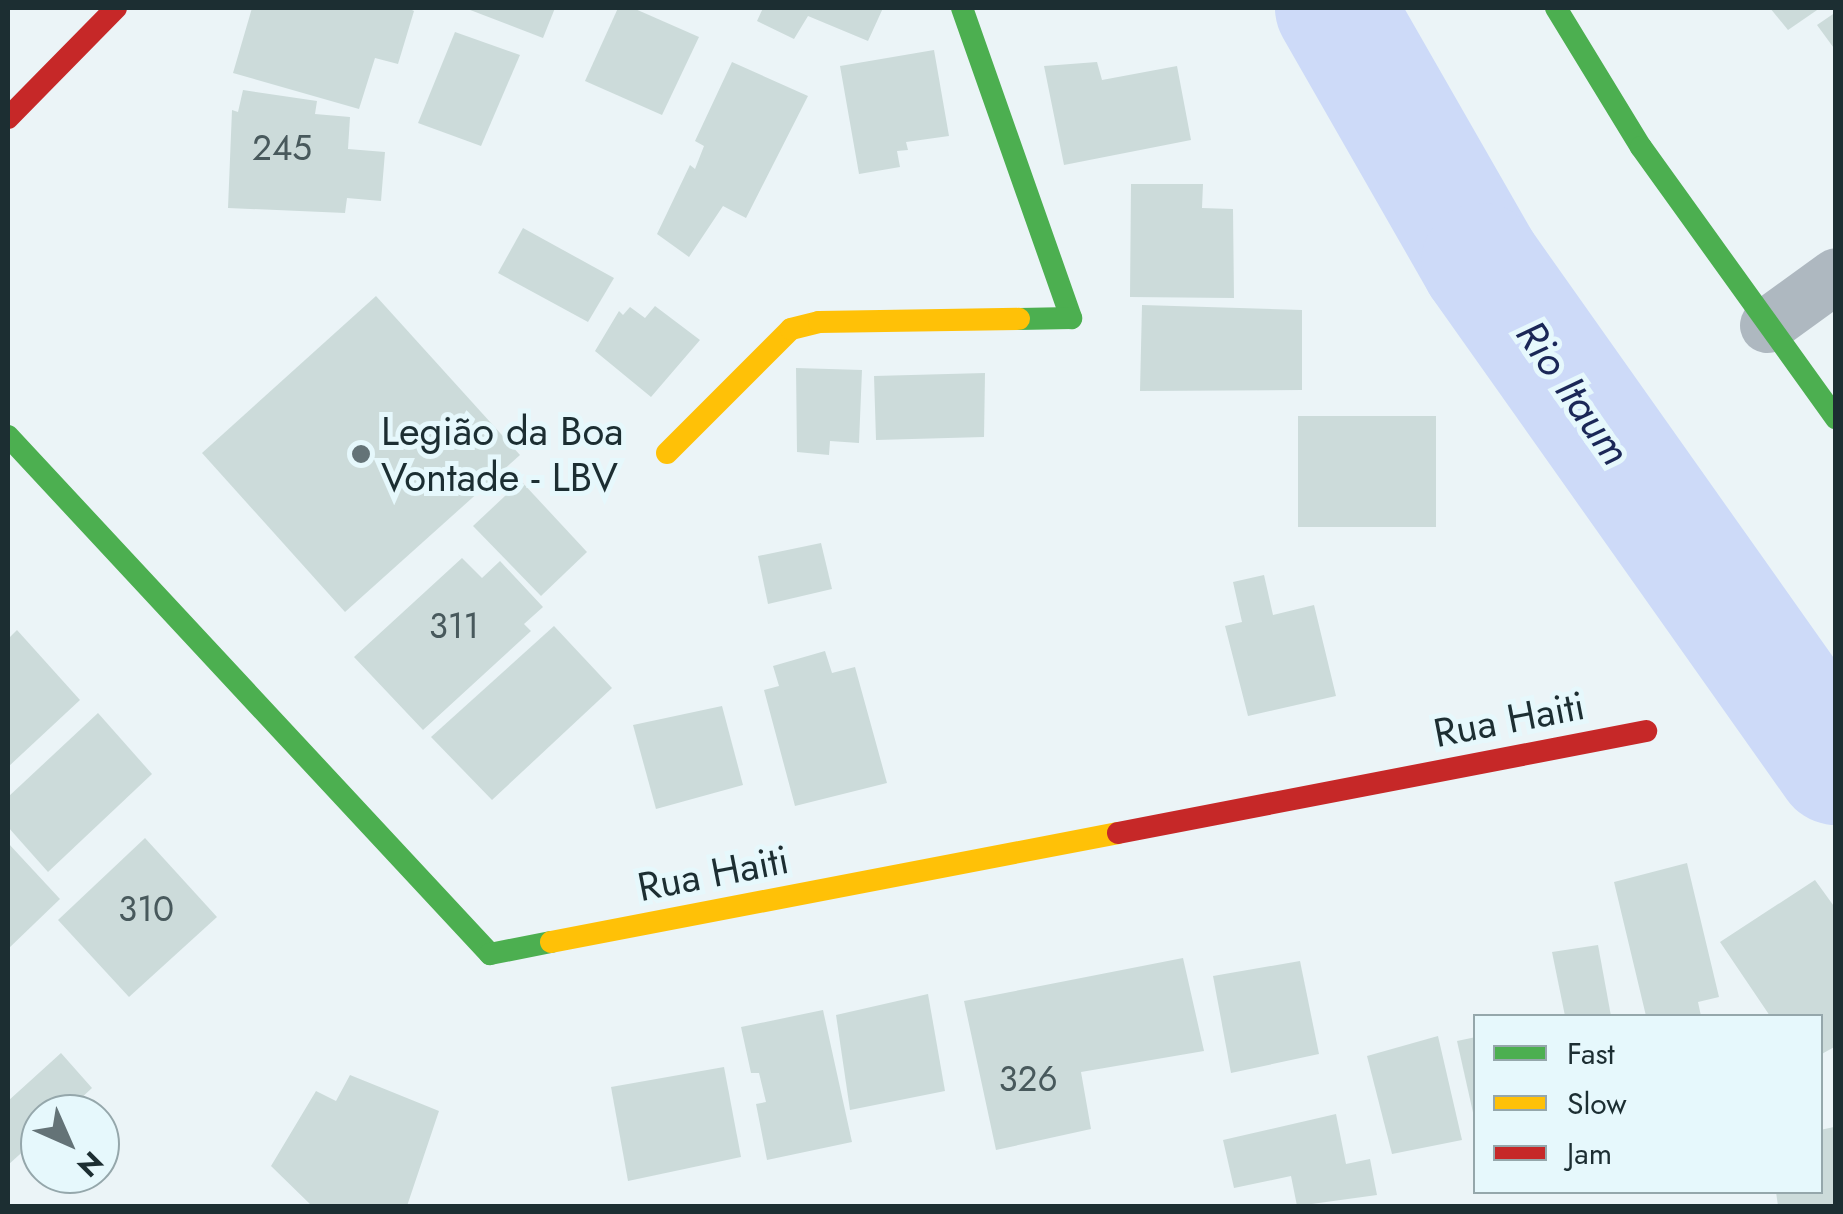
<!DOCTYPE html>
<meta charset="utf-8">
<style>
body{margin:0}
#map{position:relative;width:1843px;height:1214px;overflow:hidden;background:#ebf4f7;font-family:Jost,sans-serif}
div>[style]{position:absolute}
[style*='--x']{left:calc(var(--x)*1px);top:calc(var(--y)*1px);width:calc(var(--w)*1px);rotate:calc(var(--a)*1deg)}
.river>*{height:120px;margin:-60px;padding:0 60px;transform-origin:60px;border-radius:60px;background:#cddaf8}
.building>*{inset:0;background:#ccdbda}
.street>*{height:55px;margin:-27.5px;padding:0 27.5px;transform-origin:27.5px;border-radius:27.5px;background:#aeb8c0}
.fast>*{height:22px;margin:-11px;padding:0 11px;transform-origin:11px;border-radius:11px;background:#4caf50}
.slow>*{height:22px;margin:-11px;padding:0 11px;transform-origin:11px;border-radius:11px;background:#ffc107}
.jam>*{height:22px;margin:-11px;padding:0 11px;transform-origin:11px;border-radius:11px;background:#c62828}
.dots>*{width:28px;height:28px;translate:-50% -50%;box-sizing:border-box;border:5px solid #e6f8fc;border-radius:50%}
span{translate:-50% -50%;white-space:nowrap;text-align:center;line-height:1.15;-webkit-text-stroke:10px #e6f8fc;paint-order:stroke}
.number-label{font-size:35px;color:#48595c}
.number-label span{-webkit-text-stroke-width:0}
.poi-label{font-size:40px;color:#1c2e32}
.left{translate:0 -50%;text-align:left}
.street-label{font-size:40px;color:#1c2e32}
.water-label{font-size:42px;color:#1b2757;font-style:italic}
.frame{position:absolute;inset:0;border:10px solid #1c2e32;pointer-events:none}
.legend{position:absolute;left:1473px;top:1014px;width:350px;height:180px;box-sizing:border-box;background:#e6f8fc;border:2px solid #95a7ab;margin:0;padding:12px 18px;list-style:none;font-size:30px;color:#1c2e32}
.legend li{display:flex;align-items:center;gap:20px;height:50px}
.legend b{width:50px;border:2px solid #95a7ab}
.north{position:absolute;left:20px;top:1094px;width:100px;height:100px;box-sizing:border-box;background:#e6f8fc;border:2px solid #95a7ab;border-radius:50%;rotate:135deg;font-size:28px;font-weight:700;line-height:40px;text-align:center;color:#1c2e32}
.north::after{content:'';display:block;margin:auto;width:35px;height:45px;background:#647377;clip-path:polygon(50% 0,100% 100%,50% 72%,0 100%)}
</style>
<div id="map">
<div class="river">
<div style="--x:1335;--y:8;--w:294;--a:60.2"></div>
<div style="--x:1481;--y:263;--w:615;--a:54.73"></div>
</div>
<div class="building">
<div style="clip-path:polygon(252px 8px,408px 8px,414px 11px,398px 64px,375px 58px,359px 109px,233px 73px)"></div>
<div style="clip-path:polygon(465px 8px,555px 8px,543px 38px)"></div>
<div style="clip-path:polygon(618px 8px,633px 8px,699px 37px,662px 115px,585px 81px)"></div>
<div style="clip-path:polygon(763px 8px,883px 8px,868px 41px,808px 16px,794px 39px,757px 21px)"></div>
<div style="clip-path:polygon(1770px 8px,1820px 8px,1788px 30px)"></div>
<div style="clip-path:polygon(1836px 12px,1836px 51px,1817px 25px)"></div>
<div style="clip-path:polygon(455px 32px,520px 55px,481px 146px,418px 123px)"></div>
<div style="clip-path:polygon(934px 50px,949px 136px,906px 142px,908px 150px,897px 151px,900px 167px,859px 174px,840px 66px)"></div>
<div style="clip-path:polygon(732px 62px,808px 96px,746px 218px,723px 206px,689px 257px,657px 234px,690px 165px,695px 169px,704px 146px,695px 141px)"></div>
<div style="clip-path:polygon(1097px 62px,1102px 80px,1177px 66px,1191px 140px,1064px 165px,1044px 66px)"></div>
<div style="clip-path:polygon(243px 90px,317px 101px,315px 114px,350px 117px,348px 149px,385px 152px,381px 201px,347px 198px,345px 213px,228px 208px,232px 110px,238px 112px)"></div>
<div style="clip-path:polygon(1131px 184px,1203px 184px,1202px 208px,1233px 209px,1234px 298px,1130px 297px)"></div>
<div style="clip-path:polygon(523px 228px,614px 278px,588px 322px,498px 273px)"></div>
<div style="clip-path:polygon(376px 296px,520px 455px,345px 612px,202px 453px)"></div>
<div style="clip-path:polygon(1142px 305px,1302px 310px,1302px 390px,1140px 391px)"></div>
<div style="clip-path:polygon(655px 306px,700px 340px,651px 397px,595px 351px,619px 311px,623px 315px,630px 307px,645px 318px)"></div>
<div style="clip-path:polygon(796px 368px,862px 370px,859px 443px,830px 441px,829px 455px,797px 452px)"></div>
<div style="clip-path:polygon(985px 373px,984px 437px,876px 440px,874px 376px)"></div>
<div style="clip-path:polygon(1298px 416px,1436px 416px,1436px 527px,1298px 527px)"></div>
<div style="clip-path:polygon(521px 481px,587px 552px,541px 596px,473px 526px)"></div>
<div style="clip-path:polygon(821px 543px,832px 589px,768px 604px,758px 556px)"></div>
<div style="clip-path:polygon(462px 558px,482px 578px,500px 561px,543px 607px,524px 624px,531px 631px,423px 730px,354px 657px)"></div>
<div style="clip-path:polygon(1264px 575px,1273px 615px,1314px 605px,1336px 696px,1248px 716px,1225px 626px,1242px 622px,1233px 582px)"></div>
<div style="clip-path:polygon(554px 626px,612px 688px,492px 800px,431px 737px)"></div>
<div style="clip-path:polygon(17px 630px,80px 700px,8px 767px,8px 639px)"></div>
<div style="clip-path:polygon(825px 651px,832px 673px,855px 667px,887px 783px,795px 806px,764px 690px,779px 686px,773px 666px)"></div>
<div style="clip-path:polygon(722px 706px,743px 785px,656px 809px,633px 725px)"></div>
<div style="clip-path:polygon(98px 713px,152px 774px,48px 872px,8px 827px,8px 797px)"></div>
<div style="clip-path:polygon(145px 838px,217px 917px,129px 997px,58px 920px)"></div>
<div style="clip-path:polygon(8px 843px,60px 899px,8px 949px)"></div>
<div style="clip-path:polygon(1687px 863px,1719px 997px,1698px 1002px,1701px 1016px,1646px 1016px,1614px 882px)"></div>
<div style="clip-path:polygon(1815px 880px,1836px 909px,1836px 1046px,1820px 1055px,1820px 1016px,1770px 1016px,1720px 942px)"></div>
<div style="clip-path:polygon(1598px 945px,1611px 1016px,1565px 1016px,1552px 952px)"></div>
<div style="clip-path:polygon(1183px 958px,1204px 1051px,1081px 1072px,1091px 1129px,996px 1150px,964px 1001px)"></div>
<div style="clip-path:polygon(1300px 961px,1319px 1054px,1231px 1073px,1213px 976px)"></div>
<div style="clip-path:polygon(928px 994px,945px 1091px,850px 1110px,836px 1015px)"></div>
<div style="clip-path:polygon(823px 1010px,852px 1142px,767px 1160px,756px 1104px,766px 1102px,759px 1073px,751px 1073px,741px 1027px)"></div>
<div style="clip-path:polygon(1438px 1036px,1462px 1140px,1392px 1154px,1367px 1056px)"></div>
<div style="clip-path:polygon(1476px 1037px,1476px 1117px,1474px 1117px,1457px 1041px)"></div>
<div style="clip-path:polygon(61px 1053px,92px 1088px,64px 1114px,40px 1114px,40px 1136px,8px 1165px,8px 1101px)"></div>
<div style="clip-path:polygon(724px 1067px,741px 1157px,628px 1181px,611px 1087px)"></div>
<div style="clip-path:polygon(350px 1075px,439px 1111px,407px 1206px,312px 1206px,271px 1166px,316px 1091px,336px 1101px)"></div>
<div style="clip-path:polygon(1336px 1114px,1346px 1164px,1370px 1159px,1377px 1195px,1297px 1206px,1291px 1176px,1234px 1188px,1223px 1140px)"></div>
<div style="clip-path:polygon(1834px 1127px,1836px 1206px,1778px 1206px,1776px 1192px,1820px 1192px,1820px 1130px)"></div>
</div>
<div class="street">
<div style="--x:1767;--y:325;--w:85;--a:-35.9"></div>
</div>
<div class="fast">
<div style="--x:962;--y:8;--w:329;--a:70.6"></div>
<div style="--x:1071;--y:318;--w:52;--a:178.9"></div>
<div style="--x:1556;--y:8;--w:163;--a:58.6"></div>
<div style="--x:1641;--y:147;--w:334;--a:54.3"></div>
<div style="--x:8;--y:436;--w:708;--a:47.06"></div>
<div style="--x:490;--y:954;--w:62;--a:-11.1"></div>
</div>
<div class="slow">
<div style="--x:667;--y:453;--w:175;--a:-45"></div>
<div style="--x:791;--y:329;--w:29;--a:-14"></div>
<div style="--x:819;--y:322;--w:200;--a:-0.9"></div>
<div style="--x:551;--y:942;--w:577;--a:-10.88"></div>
</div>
<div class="jam">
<div style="--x:8;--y:118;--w:154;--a:-45.5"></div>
<div style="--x:1118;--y:833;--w:538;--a:-10.93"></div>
</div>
<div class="dots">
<div style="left:361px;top:454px;background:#647377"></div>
</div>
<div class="number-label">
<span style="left:282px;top:148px">245</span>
<span style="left:454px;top:626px">311</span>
<span style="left:146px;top:909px">310</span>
<span style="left:1028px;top:1079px">326</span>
</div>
<div class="poi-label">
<span class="left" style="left:381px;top:454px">Legião da Boa<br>Vontade - LBV</span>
</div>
<div class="street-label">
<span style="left:1509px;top:719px;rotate:-11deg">Rua Haiti</span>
<span style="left:713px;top:873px;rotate:-11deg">Rua Haiti</span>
</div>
<div class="water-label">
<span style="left:1573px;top:393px;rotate:55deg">Rio Itaum</span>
</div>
<div class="frame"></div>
<ul class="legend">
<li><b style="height:12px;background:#4caf50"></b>Fast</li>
<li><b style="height:12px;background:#ffc107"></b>Slow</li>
<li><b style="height:12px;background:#c62828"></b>Jam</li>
</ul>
<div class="north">N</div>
</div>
